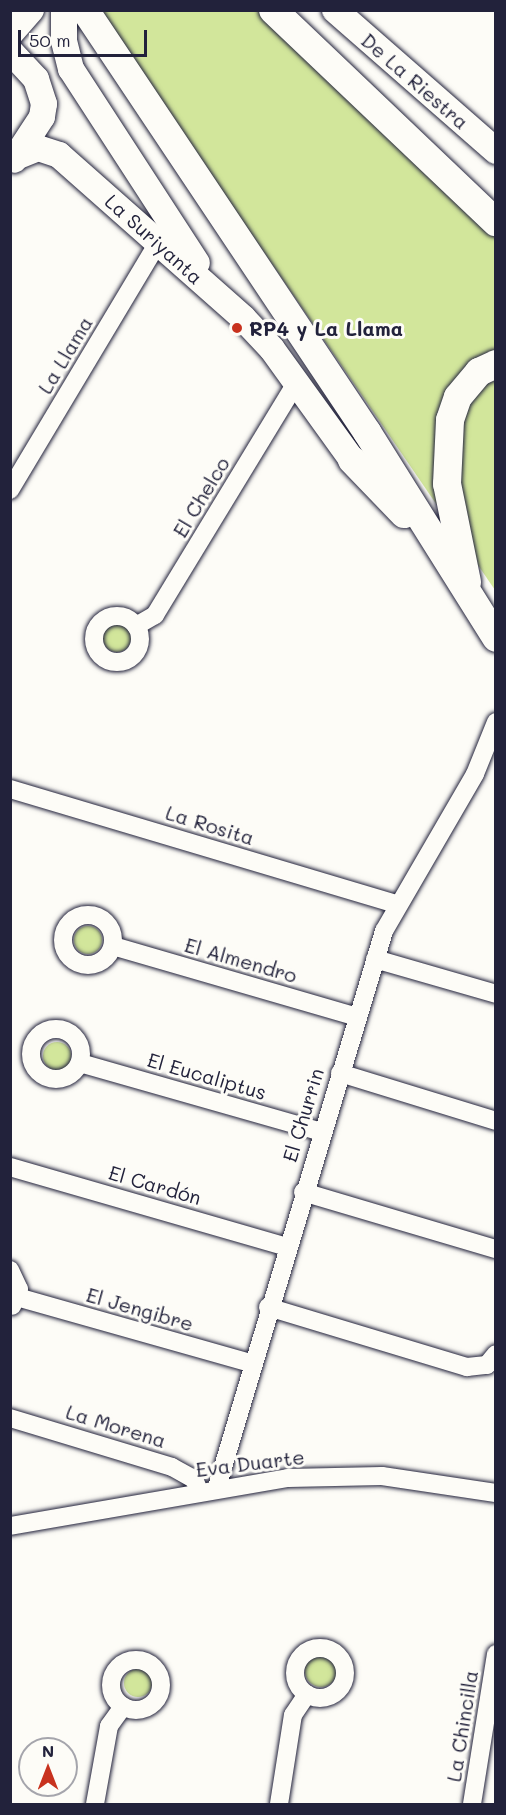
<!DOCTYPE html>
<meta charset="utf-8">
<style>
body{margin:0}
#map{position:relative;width:506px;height:1815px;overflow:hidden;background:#fdfcf7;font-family:Mali,sans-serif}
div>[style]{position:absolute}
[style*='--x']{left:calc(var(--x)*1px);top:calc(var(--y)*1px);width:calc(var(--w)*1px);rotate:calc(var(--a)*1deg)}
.green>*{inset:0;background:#d2e69b}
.round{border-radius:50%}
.roads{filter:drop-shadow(0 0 2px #22223b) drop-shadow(0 0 2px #22223b)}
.street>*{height:18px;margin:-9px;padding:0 9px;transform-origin:9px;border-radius:9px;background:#fdfcf7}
.street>.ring{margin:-9px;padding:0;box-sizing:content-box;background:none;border:18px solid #fdfcf7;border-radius:50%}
.secondary>*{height:26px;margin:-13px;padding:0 13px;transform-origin:13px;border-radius:13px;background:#fdfcf7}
.primary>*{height:28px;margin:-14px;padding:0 14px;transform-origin:14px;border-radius:14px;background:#fdfcf7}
.dots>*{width:16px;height:16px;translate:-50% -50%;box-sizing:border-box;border:3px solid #fdfcf7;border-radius:50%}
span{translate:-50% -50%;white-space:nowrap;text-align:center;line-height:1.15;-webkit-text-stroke:6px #fdfcf7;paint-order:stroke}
.street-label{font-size:20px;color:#22223b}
.poi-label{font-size:20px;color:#22223b;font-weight:700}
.left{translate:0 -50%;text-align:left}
.frame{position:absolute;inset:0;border:12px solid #22223b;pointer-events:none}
.north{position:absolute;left:18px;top:1737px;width:60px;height:60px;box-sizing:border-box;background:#fdfcf7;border:2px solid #a5a5ac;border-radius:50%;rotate:0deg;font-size:16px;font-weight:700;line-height:24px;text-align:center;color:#22223b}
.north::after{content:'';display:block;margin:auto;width:21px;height:27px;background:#c8321e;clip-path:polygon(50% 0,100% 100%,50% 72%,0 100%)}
.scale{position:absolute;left:18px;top:30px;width:129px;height:27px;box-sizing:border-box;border:3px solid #22223b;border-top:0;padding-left:8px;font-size:18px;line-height:21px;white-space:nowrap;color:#22223b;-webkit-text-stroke:4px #fdfcf7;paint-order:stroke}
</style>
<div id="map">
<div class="green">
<div style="clip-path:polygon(99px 11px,264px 11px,495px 233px,495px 590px)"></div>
<div class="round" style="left:103px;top:624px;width:28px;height:28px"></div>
<div class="round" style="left:74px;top:926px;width:28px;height:28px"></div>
<div class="round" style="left:43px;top:1042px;width:28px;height:28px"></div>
<div class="round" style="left:305px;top:1655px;width:32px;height:32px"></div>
<div class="round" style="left:124px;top:1669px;width:28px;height:28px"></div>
</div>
<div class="roads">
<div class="street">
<div style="--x:10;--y:490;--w:288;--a:-59.1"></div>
<div class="ring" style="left:94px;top:616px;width:28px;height:28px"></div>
<div style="--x:136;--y:626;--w:22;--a:-30"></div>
<div style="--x:155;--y:615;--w:271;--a:-58.7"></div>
<div style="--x:10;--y:789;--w:403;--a:16.6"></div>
<div class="ring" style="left:63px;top:915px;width:32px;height:32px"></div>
<div style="--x:113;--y:946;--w:254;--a:16.2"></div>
<div style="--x:375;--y:959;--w:126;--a:16.1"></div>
<div class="ring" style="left:31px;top:1029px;width:32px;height:32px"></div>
<div style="--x:80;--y:1063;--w:252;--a:15.9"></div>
<div style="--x:340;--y:1073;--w:163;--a:17.1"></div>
<div style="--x:10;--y:1167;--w:288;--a:16.1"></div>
<div style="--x:303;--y:1192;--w:201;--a:16.5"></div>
<div style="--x:10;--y:1270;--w:21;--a:65"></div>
<div style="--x:19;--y:1289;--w:18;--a:112"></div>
<div style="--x:17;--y:1297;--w:243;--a:15.8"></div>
<div style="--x:268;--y:1307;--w:208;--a:16.8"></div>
<div style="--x:467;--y:1367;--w:20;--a:-6"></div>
<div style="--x:487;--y:1365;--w:14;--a:-51"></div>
<div style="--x:10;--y:1418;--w:169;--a:16.8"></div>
<div style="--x:172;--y:1467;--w:25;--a:29"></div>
<div style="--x:194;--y:1479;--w:13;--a:67"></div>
<div style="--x:217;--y:1487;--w:581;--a:-73.28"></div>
<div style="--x:384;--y:931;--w:181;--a:-59.9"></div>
<div style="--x:475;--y:774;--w:56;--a:-68"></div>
<div style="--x:10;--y:1526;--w:282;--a:-9.8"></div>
<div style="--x:288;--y:1478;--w:94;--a:-1.2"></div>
<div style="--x:382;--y:1476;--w:115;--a:8.5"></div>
<div class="ring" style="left:295px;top:1648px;width:32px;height:32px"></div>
<div class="ring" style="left:111px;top:1660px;width:32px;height:32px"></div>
<div style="--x:95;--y:1804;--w:79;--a:-79.8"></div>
<div style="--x:109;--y:1726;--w:24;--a:-54"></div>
<div style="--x:279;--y:1804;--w:90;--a:-81.1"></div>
<div style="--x:293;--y:1715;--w:25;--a:-56"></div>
<div style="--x:472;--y:1804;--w:152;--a:-80.9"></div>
</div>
<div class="secondary">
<div style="--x:64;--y:10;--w:31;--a:90"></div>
<div style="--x:64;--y:41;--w:29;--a:76"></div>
<div style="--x:71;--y:69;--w:231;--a:57"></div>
<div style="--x:335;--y:10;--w:214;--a:41.2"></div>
<div style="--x:10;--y:34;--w:32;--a:-49"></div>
<div style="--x:10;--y:51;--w:38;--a:47"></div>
<div style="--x:36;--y:79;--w:26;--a:72"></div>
<div style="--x:44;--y:104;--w:13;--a:99"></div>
<div style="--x:42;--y:117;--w:51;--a:123.1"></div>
<div style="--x:16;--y:157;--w:24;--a:-22"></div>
<div style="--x:38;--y:148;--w:22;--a:18"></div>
<div style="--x:59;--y:155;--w:246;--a:41.5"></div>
<div style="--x:243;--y:318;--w:42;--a:46.9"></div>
<div style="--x:272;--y:349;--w:137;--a:54.2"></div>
</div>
<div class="primary">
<div style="--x:85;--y:10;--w:508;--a:56.25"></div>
<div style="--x:367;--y:432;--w:243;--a:57.9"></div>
<div style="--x:273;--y:10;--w:308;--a:43.6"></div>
<div style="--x:352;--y:460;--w:75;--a:46.1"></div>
<div style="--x:467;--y:582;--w:100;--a:-101.5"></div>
<div style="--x:447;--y:484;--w:64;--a:-87.3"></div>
<div style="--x:450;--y:420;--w:24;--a:-71"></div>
<div style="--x:458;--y:397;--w:33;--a:-50"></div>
<div style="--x:479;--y:372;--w:19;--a:-25"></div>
</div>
</div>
<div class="dots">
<div style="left:237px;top:328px;background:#c8321e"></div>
</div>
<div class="street-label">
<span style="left:415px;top:81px;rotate:41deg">De La Riestra</span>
<span style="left:154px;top:239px;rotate:42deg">La Suriyanta</span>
<span style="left:65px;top:355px;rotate:-59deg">La Llama</span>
<span style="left:201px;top:497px;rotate:-59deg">El Chelco</span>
<span style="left:210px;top:825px;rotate:17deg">La Rosita</span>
<span style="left:241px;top:960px;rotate:16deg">El Almendro</span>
<span style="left:207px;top:1076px;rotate:16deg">El Eucaliptus</span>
<span style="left:303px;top:1115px;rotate:-73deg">El Churrin</span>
<span style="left:155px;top:1185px;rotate:16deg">El Cardón</span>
<span style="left:140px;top:1309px;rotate:16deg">El Jengibre</span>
<span style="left:116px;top:1426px;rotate:17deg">La Morena</span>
<span style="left:250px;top:1463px;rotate:-7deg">Eva Duarte</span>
<span style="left:462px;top:1726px;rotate:-81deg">La Chincilla</span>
</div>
<div class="poi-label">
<span class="left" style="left:249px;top:328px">RP4 y La Llama</span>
</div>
<div class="frame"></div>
<div class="north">N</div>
<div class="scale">50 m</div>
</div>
